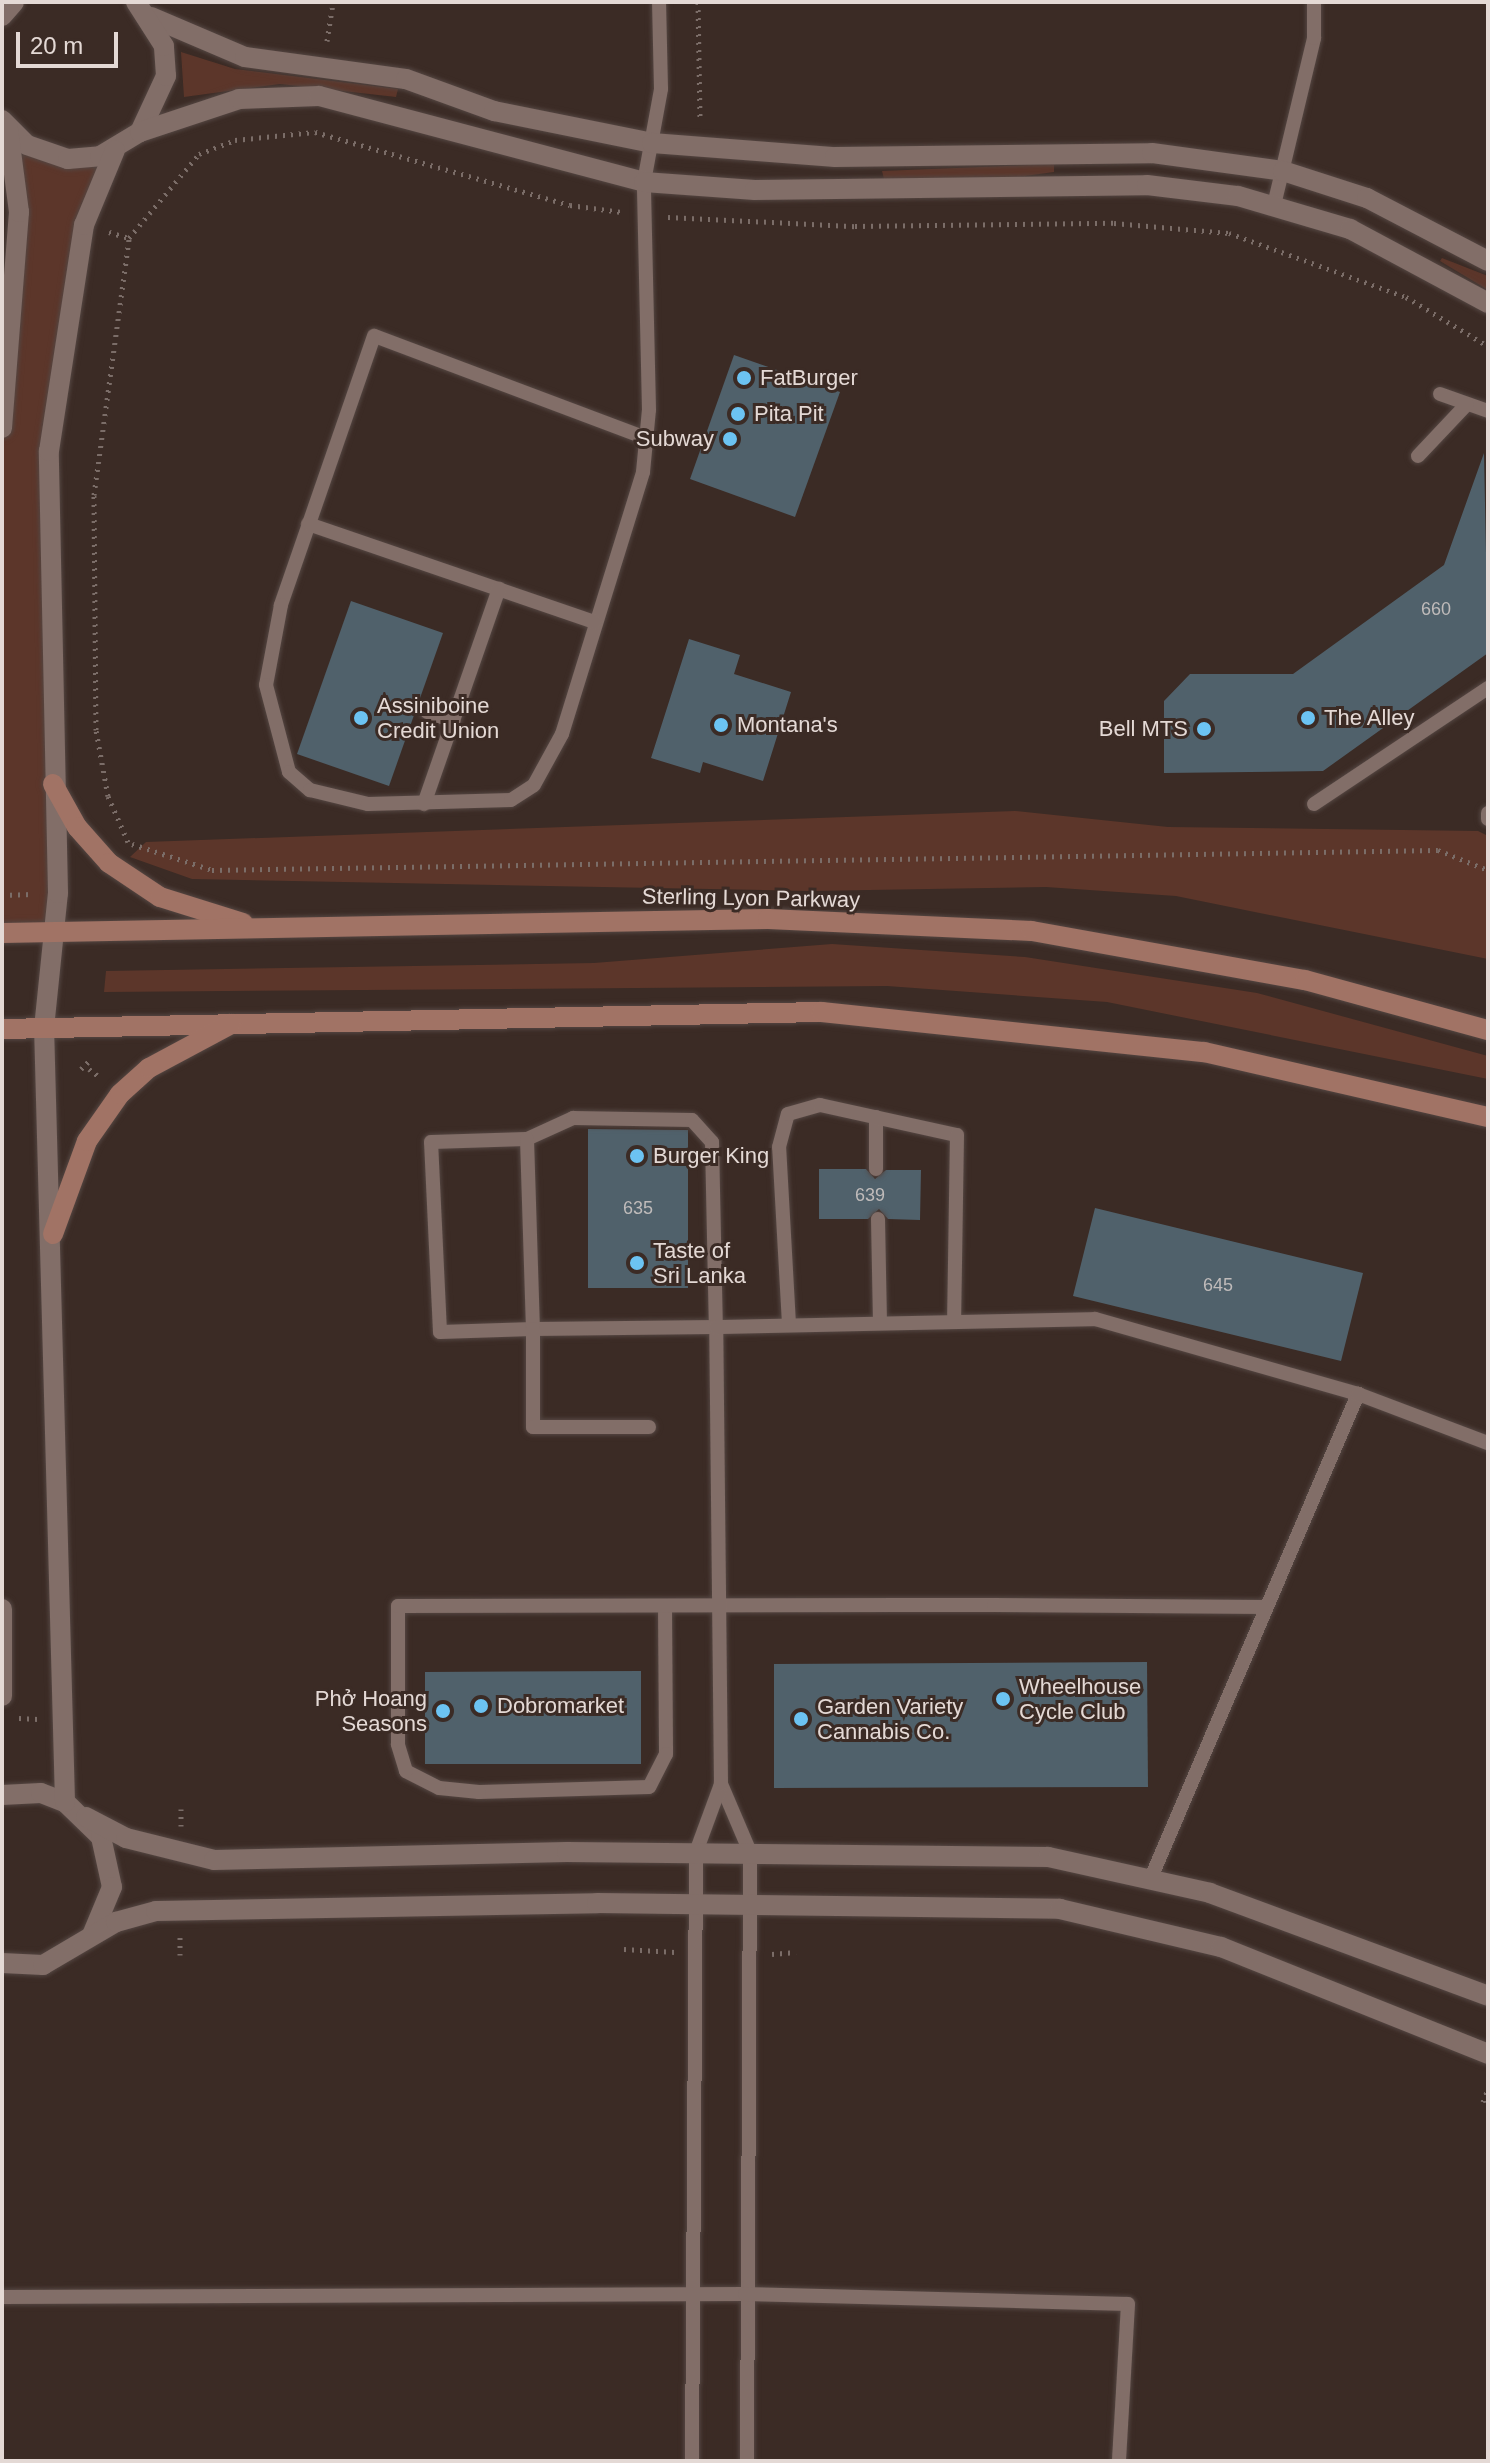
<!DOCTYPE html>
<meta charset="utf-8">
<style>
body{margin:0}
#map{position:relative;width:1490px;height:2463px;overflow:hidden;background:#3b2b25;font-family:Helvetica,sans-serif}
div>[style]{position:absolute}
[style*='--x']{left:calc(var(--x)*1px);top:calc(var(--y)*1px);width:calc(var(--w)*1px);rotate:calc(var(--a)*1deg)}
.green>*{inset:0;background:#5c362a}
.building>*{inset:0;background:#50616b}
.path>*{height:5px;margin-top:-2.5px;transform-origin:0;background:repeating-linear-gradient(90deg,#7b6d68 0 2px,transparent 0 8px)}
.roads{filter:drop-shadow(0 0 2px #544642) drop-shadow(0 0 2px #544642)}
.service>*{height:14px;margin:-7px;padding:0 7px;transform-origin:7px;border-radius:7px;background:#826e68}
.minor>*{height:20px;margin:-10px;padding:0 10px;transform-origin:10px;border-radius:10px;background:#826e68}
.secondary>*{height:20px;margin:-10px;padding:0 10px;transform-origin:10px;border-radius:10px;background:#a17365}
.dots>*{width:22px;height:22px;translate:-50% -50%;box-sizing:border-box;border:4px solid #3b2b25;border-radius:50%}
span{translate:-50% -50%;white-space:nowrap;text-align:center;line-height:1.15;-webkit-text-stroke:6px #3b2b25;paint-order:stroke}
.number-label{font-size:18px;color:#bfbbba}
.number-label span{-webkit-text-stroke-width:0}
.poi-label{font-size:22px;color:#e4d9d5}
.left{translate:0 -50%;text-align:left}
.right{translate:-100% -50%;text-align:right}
.street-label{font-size:22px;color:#e4d9d5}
.frame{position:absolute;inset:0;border:4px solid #e4d9d5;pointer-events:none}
.scale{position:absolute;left:16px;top:32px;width:102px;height:36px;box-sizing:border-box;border:4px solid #e4d9d5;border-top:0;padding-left:10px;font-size:24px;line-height:28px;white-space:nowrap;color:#e4d9d5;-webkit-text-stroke:6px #3b2b25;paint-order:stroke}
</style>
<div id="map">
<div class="green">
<div style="clip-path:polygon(181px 52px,235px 69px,398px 89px,396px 97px,280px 84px,184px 97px)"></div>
<div style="clip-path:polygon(8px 128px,27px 145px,100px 156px,49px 451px,51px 932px,2px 933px,2px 428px,19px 212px)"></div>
<div style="clip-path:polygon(1054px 164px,1054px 172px,1018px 177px,884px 179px,882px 171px)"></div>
<div style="clip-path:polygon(1442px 258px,1488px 276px,1488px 290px,1440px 261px)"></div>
<div style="clip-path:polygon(1015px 811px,1168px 827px,1478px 831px,1488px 836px,1488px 959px,1176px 896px,1046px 887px,809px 891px,192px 879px,130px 857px,146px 842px)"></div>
<div style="clip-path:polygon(832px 944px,1025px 957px,1257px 993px,1488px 1056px,1488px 1079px,1107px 1002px,887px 986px,104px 992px,106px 971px,594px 963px)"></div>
</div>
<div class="building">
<div style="clip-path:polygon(734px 355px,840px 392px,795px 517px,690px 479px)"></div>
<div style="clip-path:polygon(1484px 453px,1488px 653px,1323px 771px,1164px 773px,1164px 701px,1190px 674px,1293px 674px,1444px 565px)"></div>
<div style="clip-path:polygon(351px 601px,443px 633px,389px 786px,297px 754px)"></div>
<div style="clip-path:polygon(689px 639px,740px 655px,734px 674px,791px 692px,763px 781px,703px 762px,700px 773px,651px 758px)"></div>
<div style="clip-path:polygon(588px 1129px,688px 1130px,688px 1288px,588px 1288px)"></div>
<div style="clip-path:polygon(819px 1169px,866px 1169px,875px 1179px,886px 1170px,921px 1170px,920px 1220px,888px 1219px,879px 1209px,868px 1219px,819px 1219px)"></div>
<div style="clip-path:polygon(1095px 1208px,1363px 1273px,1341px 1361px,1073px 1296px)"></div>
<div style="clip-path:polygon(1147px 1662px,1148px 1787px,774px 1788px,774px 1664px)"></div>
<div style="clip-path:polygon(641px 1671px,641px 1764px,425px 1764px,425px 1672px)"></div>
</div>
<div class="path">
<div style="--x:698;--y:2;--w:119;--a:89"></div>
<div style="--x:327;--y:41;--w:39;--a:-81"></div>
<div style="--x:668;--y:217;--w:187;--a:2.8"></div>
<div style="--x:855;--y:226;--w:259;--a:-0.7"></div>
<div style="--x:1114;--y:223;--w:115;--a:5"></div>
<div style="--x:1229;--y:233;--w:188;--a:19.9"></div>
<div style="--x:1406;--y:297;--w:96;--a:30.9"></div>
<div style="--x:109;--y:232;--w:21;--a:17"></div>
<div style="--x:128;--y:842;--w:50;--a:-113.5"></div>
<div style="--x:108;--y:796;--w:67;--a:-100.3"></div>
<div style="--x:96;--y:730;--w:235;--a:-90.5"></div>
<div style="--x:94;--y:495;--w:259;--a:-82.2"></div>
<div style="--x:129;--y:238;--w:109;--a:-50.2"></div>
<div style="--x:199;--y:154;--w:39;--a:-21"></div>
<div style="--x:235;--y:140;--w:80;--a:-5.7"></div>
<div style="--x:315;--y:132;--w:265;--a:16"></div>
<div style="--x:570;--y:205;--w:52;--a:7.7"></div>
<div style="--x:132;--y:844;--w:84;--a:18"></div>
<div style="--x:212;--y:870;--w:1226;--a:-0.93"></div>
<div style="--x:1438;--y:850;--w:54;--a:21.8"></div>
<div style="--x:2;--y:895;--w:31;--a:-2"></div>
<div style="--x:81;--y:1069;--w:11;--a:-45"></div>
<div style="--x:89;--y:1069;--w:15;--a:37"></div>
<div style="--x:19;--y:1718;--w:19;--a:3"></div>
<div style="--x:181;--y:1826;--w:17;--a:-90"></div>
<div style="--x:624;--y:1949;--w:51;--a:3.4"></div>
<div style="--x:772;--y:1954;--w:24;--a:-5"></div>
<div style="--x:180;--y:1955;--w:19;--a:-90"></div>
<div style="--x:1483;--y:2102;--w:14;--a:-69"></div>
</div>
<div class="roads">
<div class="service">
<div style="--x:1274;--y:205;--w:172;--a:-76.5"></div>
<div style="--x:1314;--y:38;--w:36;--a:-90"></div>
<div style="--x:1440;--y:394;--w:51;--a:19.5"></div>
<div style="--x:646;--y:438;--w:290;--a:-159.4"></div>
<div style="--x:374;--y:336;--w:285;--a:109.1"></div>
<div style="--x:281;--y:605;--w:81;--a:100.6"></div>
<div style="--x:266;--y:685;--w:90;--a:75.2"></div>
<div style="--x:289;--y:772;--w:28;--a:41"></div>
<div style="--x:310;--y:790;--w:60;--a:13.6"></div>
<div style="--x:368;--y:804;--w:143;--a:-1.6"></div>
<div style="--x:511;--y:800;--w:27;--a:-33"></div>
<div style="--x:534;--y:785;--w:58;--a:-61.2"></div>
<div style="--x:562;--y:734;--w:274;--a:-72.8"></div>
<div style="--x:643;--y:472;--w:62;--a:-84.5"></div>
<div style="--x:649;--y:410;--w:228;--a:-91.3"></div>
<div style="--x:644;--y:182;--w:95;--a:-79.6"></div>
<div style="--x:661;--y:89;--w:87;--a:-91.3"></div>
<div style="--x:1418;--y:456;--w:71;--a:-46.7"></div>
<div style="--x:308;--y:524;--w:303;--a:18.9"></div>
<div style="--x:427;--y:712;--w:28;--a:19"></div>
<div style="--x:424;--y:804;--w:228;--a:-70.8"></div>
<div style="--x:1314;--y:804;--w:209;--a:-33.7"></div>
<div style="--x:1488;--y:813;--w:6;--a:90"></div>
<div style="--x:527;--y:1139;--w:51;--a:-24.5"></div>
<div style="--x:573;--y:1118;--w:119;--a:1"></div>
<div style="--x:692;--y:1120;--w:30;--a:48"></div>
<div style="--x:712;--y:1142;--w:185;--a:88.8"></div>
<div style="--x:716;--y:1327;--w:183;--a:179.4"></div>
<div style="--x:533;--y:1329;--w:93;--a:178.2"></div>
<div style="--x:440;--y:1332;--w:190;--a:-92.7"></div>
<div style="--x:431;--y:1142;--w:96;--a:-1.8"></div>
<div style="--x:527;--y:1139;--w:190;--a:88.2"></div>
<div style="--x:533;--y:1329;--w:98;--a:90"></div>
<div style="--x:533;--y:1427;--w:116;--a:0"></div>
<div style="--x:876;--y:1169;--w:52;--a:-90"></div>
<div style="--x:878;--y:1219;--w:102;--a:88.9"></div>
<div style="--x:789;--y:1324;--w:177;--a:-93.2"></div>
<div style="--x:779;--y:1147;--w:34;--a:-75"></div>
<div style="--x:788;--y:1114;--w:33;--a:-16"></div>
<div style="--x:820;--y:1105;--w:140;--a:12.4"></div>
<div style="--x:957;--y:1135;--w:182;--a:90.9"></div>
<div style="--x:665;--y:1606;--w:148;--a:89.6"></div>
<div style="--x:666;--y:1754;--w:37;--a:117"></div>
<div style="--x:649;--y:1787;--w:170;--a:178.3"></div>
<div style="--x:479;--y:1792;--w:40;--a:-174.3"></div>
<div style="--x:439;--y:1788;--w:37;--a:-153"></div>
<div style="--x:406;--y:1771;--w:28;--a:-107"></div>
<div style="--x:398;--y:1744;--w:138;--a:-90"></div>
<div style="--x:398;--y:1606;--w:596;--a:-0.1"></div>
<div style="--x:994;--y:1605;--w:272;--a:0.4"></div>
<div style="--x:721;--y:1784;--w:74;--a:66.9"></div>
<div style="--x:750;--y:1852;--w:609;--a:90.28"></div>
<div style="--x:1150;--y:1880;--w:529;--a:-66.83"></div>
<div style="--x:2;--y:2297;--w:743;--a:-0.23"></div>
<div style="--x:745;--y:2294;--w:383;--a:1.5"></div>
<div style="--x:1128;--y:2304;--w:157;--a:93.3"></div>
<div style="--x:692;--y:2461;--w:609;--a:-89.62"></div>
<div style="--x:696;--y:1852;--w:72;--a:-69.8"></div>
<div style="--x:721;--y:1784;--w:457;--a:-90.6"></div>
<div style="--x:716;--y:1327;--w:379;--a:-1.2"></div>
<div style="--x:1095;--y:1319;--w:273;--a:15.9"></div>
<div style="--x:1358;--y:1394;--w:139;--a:20.7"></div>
</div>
<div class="minor">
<div style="--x:2;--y:16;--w:18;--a:-49"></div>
<div style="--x:151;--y:17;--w:102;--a:23.1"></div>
<div style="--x:245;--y:57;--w:162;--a:7.8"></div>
<div style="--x:406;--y:79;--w:94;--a:20"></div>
<div style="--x:494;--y:111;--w:161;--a:11.4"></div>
<div style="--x:652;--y:143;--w:184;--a:4.4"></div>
<div style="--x:835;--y:157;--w:317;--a:-0.7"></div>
<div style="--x:1152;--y:153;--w:132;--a:7.8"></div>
<div style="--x:1283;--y:171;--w:88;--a:17.8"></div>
<div style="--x:1367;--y:198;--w:136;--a:27.5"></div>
<div style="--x:2;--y:120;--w:35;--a:45"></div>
<div style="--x:27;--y:145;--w:43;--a:18.9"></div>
<div style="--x:68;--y:159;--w:32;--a:-5"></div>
<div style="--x:100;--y:156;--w:47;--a:-31"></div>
<div style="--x:140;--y:132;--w:62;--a:-65.1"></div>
<div style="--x:166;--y:76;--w:30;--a:-94"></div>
<div style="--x:164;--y:46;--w:52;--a:-122.5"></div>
<div style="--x:140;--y:132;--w:104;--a:-18.4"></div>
<div style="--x:239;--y:99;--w:80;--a:-2.1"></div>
<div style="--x:319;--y:96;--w:336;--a:14.8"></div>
<div style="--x:644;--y:182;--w:111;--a:4.1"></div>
<div style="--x:755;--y:190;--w:392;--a:-0.7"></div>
<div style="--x:1147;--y:185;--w:92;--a:6.9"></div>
<div style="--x:1238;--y:196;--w:117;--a:16.4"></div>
<div style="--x:1350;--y:229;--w:157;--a:28.2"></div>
<div style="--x:2;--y:428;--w:217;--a:-85.5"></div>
<div style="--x:19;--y:212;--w:85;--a:-97.5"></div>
<div style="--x:2;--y:1609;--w:87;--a:90"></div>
<div style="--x:2;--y:1795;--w:39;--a:-3"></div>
<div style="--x:41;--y:1793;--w:26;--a:21"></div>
<div style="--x:65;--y:1802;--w:50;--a:44.2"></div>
<div style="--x:101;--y:1837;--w:51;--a:77.6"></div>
<div style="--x:112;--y:1887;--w:52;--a:112.6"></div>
<div style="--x:65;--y:1802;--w:774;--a:-91.55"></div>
<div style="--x:44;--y:1028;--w:136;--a:-84.1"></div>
<div style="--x:58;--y:893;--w:442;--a:-91.2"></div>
<div style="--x:49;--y:451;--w:229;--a:-81.2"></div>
<div style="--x:84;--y:225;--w:81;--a:-67.5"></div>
<div style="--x:86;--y:1817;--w:45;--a:27.7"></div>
<div style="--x:126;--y:1838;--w:91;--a:14"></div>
<div style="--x:214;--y:1860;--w:353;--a:-1.3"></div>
<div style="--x:567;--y:1852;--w:481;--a:0.6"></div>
<div style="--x:1048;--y:1857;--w:166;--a:12.5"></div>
<div style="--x:1210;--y:1893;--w:296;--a:20.3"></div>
<div style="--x:2;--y:1963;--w:41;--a:2.8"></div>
<div style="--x:43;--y:1965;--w:85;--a:-30.5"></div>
<div style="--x:116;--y:1922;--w:41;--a:-15.4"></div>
<div style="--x:156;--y:1911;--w:441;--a:-1"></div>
<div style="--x:597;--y:1903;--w:463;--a:0.7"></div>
<div style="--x:1060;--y:1909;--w:165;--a:13.3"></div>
<div style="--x:1221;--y:1947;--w:288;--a:21.8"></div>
</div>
<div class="secondary">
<div style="--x:53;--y:784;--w:49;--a:60.8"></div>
<div style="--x:77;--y:827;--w:48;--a:48.4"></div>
<div style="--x:109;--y:863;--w:61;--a:33.7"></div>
<div style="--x:160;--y:897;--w:87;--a:17.4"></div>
<div style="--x:2;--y:933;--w:766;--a:-1.05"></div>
<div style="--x:768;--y:919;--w:264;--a:2.6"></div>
<div style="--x:1032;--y:931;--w:277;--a:10.2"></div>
<div style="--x:1305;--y:980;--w:190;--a:15.3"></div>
<div style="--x:2;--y:1029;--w:820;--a:-1.19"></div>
<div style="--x:822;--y:1012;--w:384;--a:6"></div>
<div style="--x:1204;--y:1052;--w:291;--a:12.9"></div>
<div style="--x:53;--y:1234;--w:99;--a:-69.9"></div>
<div style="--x:87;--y:1141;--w:57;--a:-54.9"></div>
<div style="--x:120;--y:1094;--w:39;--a:-42"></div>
<div style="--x:149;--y:1068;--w:93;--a:-28.2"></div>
</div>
</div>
<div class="dots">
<div style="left:744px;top:378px;background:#6cc3f2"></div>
<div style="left:738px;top:414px;background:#6cc3f2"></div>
<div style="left:730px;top:439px;background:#6cc3f2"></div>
<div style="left:361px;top:718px;background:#6cc3f2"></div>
<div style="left:1308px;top:718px;background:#6cc3f2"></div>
<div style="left:721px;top:725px;background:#6cc3f2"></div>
<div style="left:1204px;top:729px;background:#6cc3f2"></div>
<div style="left:637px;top:1156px;background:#6cc3f2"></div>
<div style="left:637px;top:1263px;background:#6cc3f2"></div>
<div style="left:1003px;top:1699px;background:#6cc3f2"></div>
<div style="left:481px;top:1706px;background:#6cc3f2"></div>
<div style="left:443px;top:1711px;background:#6cc3f2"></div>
<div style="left:801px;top:1719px;background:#6cc3f2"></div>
</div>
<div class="number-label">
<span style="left:1436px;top:609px">660</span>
<span style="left:870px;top:1195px">639</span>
<span style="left:638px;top:1208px">635</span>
<span style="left:1218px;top:1285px">645</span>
</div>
<div class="poi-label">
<span class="left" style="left:760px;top:378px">FatBurger</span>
<span class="left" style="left:754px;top:414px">Pita Pit</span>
<span class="right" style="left:714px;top:439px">Subway</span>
<span class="left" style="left:377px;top:718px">Assiniboine<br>Credit Union</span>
<span class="left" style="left:1324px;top:718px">The Alley</span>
<span class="left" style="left:737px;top:725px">Montana's</span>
<span class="right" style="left:1188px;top:729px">Bell MTS</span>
<span class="left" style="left:653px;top:1156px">Burger King</span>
<span class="left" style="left:653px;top:1263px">Taste of<br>Sri Lanka</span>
<span class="left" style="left:1019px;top:1699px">Wheelhouse<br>Cycle Club</span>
<span class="right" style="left:427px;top:1711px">Phở Hoang<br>Seasons</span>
<span class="left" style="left:497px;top:1706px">Dobromarket</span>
<span class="left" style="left:817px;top:1719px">Garden Variety<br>Cannabis Co.</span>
</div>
<div class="street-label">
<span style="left:751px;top:898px;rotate:1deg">Sterling Lyon Parkway</span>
</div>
<div class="frame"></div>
<div class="scale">20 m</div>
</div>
